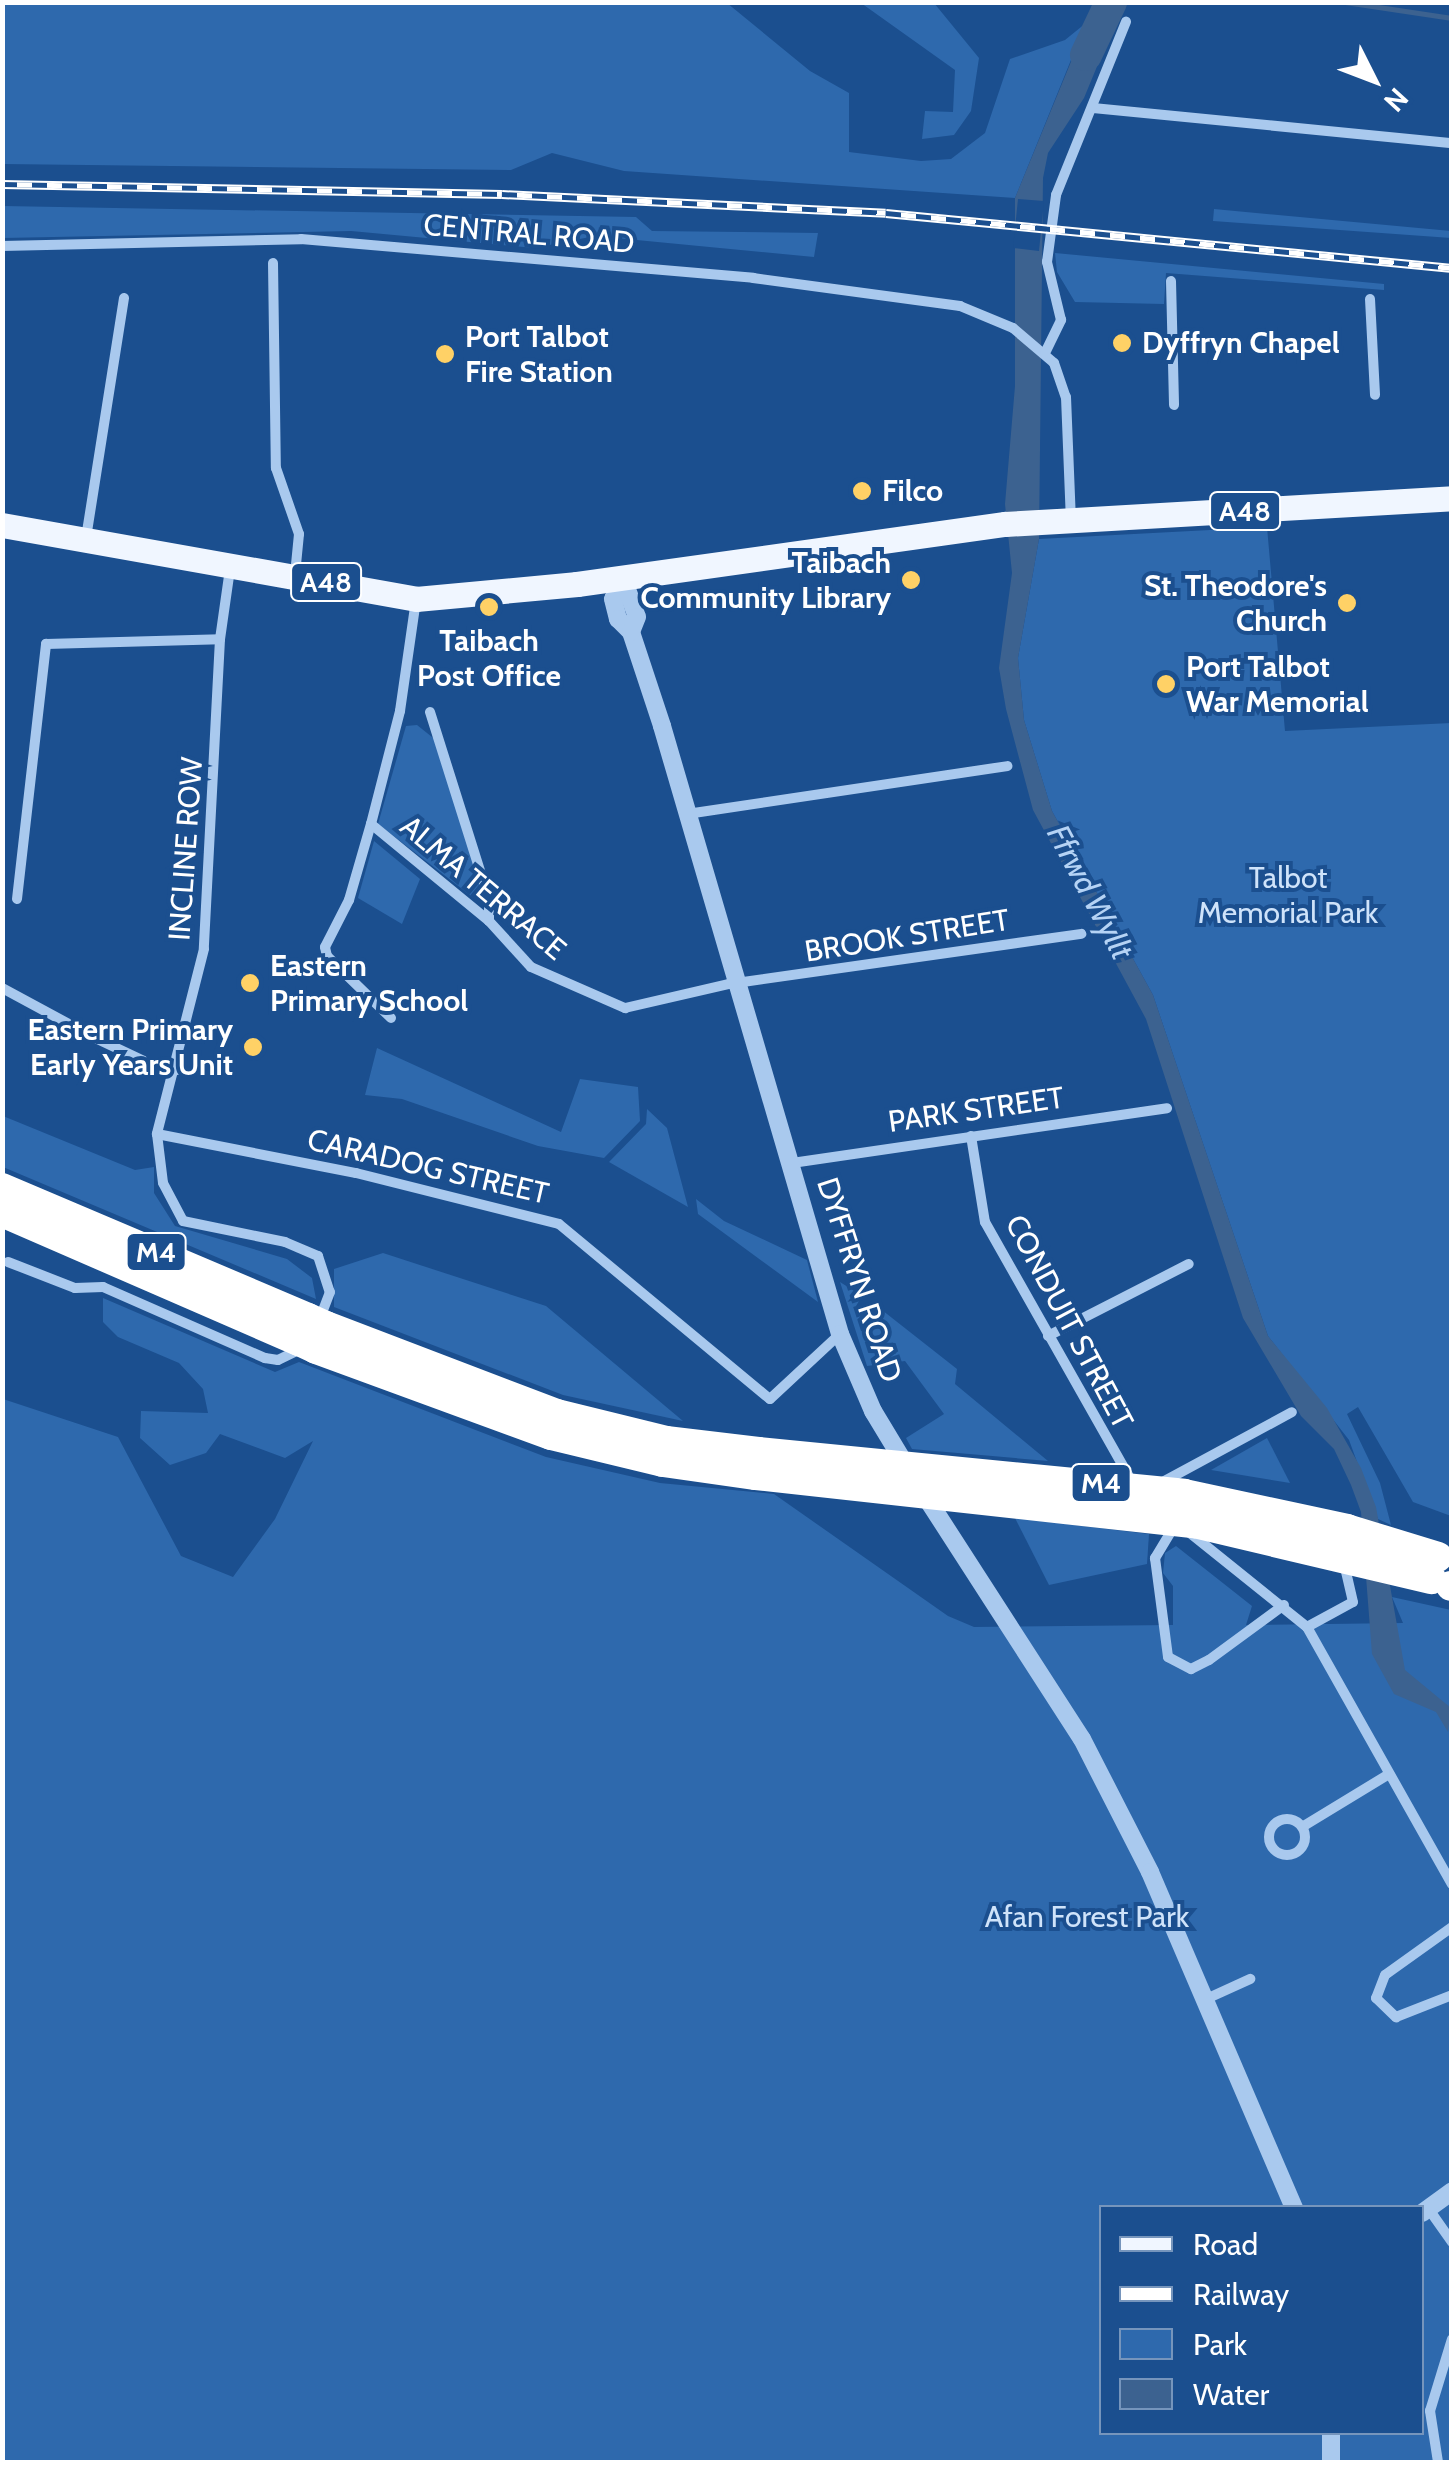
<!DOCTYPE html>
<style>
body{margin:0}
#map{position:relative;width:1454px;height:2465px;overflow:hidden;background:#1b4f8f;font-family:Cabin,sans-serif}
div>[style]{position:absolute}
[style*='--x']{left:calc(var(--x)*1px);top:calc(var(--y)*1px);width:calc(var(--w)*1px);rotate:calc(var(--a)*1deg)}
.green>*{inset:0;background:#2e69ad}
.water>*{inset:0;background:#3c6290}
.pier>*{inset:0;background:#1b4f8f}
.stream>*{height:5px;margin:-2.5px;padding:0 2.5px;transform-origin:2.5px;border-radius:2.5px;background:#3c6290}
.river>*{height:32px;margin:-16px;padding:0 16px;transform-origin:16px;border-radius:16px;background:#3c6290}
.minor>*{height:10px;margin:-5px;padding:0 5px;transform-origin:5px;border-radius:5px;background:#a9c9ee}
.minor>.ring{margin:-5px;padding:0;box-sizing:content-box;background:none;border:10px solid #a9c9ee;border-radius:50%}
.tertiary>*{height:18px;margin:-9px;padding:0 9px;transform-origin:9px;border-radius:9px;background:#a9c9ee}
.primary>*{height:25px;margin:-12.5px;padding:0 12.5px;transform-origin:12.5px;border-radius:12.5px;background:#f0f6ff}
.motorway>*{height:30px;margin:-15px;padding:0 15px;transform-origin:15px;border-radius:15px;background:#fff}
.rail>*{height:9px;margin-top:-4.5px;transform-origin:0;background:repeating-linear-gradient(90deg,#1b4f8f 0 15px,#fff 0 30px);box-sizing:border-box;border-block:2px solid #fff}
.motorway-bridge>*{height:30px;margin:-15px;padding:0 15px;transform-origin:15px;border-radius:15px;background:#fff}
.dots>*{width:28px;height:28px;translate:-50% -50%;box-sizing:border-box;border:5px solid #1b4f8f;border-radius:50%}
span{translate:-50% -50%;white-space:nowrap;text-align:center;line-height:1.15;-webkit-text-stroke:8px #1b4f8f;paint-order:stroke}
.shield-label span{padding:2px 8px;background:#1b4f8f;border:2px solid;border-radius:8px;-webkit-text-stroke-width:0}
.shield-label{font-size:28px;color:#fff;font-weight:700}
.street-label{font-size:30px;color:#fff}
.poi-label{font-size:30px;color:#fff;font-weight:700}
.left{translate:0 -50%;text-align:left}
.right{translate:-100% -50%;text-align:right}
.park-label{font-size:30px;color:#cfe3fa}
.water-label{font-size:32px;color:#b5d3f5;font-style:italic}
.frame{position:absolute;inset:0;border:5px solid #fff;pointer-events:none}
.legend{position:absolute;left:1099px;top:2205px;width:325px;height:230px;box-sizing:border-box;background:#1b4f8f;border:2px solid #7695bc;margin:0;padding:12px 18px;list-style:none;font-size:30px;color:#fff}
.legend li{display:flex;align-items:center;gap:20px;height:50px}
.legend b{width:50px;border:2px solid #7695bc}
.north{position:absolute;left:1324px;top:30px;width:100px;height:100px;-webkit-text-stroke:8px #1b4f8f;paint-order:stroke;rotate:132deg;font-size:28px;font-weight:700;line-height:40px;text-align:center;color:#fff}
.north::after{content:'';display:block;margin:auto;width:35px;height:45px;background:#fff;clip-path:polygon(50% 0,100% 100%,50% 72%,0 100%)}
</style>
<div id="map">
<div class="green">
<div style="clip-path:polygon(2px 3px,727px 3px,810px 71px,849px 93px,849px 152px,921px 161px,951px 159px,985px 133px,1010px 59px,1065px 40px,1086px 23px,1015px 198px,624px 171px,552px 153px,511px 170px,3px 164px)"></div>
<div style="clip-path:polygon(861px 3px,934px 3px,979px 58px,971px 111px,954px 135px,922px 139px,925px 111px,953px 112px,955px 70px)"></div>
<div style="clip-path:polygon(3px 206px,636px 217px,652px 231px,818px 233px,814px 257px,595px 236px,534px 248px,351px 231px,3px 238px)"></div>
<div style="clip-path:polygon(1214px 209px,1451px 231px,1451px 238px,1213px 221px)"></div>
<div style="clip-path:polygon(1055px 253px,1384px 284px,1384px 290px,1166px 273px,1164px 304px,1075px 302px,1057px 272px)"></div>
<div style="clip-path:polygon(1267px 527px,1285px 731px,1451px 723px,1451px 1516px,1413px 1502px,1358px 1407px,1347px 1414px,1380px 1483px,1391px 1525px,1378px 1519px,1349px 1440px,1268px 1336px,1153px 995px,1052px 811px,1024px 720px,1018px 658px,1039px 539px)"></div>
<div style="clip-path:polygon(417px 725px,437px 741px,484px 899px,479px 902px,378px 824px,406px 726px)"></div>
<div style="clip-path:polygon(374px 841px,420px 879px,402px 924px,358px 898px)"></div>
<div style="clip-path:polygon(377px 1048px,561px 1132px,580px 1079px,638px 1087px,640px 1121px,604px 1158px,538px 1146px,402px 1099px,365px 1095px)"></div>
<div style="clip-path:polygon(647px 1109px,667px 1128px,688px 1207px,609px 1162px,646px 1124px)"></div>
<div style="clip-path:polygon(3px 1116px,135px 1170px,154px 1167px,154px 1193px,175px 1226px,287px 1259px,312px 1278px,316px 1299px,3px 1167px)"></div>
<div style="clip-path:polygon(696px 1199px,724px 1221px,807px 1260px,818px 1302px,698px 1214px)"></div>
<div style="clip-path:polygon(383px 1253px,546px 1306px,683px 1421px,563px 1395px,334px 1307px,334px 1269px)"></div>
<div style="clip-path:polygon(840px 1282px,862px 1296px,856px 1306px,866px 1313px,873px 1303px,957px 1369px,955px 1384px,1048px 1461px,912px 1449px,906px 1438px,944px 1414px,905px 1361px,867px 1366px)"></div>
<div style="clip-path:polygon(evenodd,103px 1298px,275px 1372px,299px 1362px,546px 1457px,660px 1483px,774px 1494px,948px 1616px,974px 1627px,1173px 1625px,1173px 1586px,1163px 1573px,1165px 1553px,1176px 1546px,1252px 1606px,1246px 1625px,1403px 1623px,1392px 1597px,1451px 1610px,1451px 2462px,3px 2461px,3px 1399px,118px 1437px,181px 1556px,233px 1577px,275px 1519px,313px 1441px,285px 1458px,220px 1434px,206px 1453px,170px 1465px,140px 1438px,141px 1411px,208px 1413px,203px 1389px,179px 1363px,118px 1337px,103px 1322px,103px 1298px,1102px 2208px,1422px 2208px,1422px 2432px,1102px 2432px,1102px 2208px)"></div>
<div style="clip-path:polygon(1267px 1438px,1290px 1483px,1211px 1470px)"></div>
<div style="clip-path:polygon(1015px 1518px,1149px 1534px,1147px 1564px,1049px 1585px)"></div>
</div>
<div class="water">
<div style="clip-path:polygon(1091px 13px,1115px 23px,1084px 98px,1048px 153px,1043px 178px,1039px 539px,1018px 658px,1024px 720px,1052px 811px,1153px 995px,1268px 1336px,1327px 1408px,1361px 1468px,1376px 1507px,1405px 1670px,1451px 1708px,1448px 1732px,1436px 1712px,1394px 1694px,1372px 1654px,1361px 1512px,1351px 1485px,1334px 1449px,1301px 1416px,1243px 1318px,1146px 1019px,1033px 810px,1006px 709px,999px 668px,1012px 573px,1005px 504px,1015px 386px,1015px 198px)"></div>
</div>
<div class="pier">
<div style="clip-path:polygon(1018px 199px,1044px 201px,1039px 251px,1013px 248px)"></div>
</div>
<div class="stream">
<div style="--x:1345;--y:2;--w:108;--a:8.5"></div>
</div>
<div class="river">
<div style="--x:1086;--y:55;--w:59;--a:-64.7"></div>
</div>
<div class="minor">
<div style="--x:1093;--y:108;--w:361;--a:5.6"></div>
<div style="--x:2;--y:246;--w:299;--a:-1.3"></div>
<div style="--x:301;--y:239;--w:454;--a:4.9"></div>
<div style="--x:753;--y:278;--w:209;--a:7.7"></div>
<div style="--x:960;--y:306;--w:57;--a:22.5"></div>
<div style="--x:1013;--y:328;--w:54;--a:40.5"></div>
<div style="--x:1054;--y:363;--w:36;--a:71"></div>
<div style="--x:1066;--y:397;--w:124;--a:87.7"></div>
<div style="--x:273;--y:263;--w:205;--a:89.2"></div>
<div style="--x:276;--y:468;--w:70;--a:70.8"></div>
<div style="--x:299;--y:534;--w:41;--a:95.6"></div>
<div style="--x:1171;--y:281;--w:124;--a:88.6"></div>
<div style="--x:1370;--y:299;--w:96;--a:87"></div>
<div style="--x:1045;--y:353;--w:37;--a:-64"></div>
<div style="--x:1061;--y:320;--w:60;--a:-103.6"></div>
<div style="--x:1047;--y:262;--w:68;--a:-82.3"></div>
<div style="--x:1056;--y:195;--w:187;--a:-68"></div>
<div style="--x:86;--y:538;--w:243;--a:-81"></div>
<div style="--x:230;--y:569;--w:71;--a:98.1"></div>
<div style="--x:220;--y:639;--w:310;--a:93"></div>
<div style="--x:204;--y:949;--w:191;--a:104.3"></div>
<div style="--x:157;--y:1134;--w:49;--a:83"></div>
<div style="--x:163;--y:1183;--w:43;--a:62.2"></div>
<div style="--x:183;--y:1221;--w:104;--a:11.6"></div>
<div style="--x:285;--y:1242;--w:36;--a:23"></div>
<div style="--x:318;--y:1256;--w:38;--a:72"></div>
<div style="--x:330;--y:1292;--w:31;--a:111"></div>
<div style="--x:430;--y:712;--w:196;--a:72.5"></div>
<div style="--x:489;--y:899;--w:22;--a:90"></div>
<div style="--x:687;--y:814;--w:324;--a:-8.5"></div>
<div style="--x:371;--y:824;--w:153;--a:39.4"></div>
<div style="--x:489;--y:921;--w:62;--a:47.6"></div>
<div style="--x:531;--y:967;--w:103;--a:23.6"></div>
<div style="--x:625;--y:1008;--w:107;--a:-13"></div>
<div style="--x:729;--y:984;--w:356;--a:-8.1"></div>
<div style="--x:17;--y:899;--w:257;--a:-83.5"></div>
<div style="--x:46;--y:644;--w:174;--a:-1.6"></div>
<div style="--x:2;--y:988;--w:101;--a:28.3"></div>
<div style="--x:91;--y:1036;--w:82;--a:25.3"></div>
<div style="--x:165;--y:1071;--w:12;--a:-5"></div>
<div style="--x:391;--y:1018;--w:89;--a:-135.9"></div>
<div style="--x:327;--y:956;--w:9;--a:-103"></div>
<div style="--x:325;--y:947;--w:53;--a:-62.9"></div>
<div style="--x:349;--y:900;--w:79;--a:-73.9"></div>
<div style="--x:371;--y:824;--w:117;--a:-75.6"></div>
<div style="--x:400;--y:711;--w:112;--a:-81.8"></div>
<div style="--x:157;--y:1134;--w:203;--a:11.1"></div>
<div style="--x:356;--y:1173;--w:209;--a:14.1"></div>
<div style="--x:559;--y:1224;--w:274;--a:39.7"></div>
<div style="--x:770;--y:1399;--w:96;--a:-42.9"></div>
<div style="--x:971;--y:1136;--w:87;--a:80.8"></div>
<div style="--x:985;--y:1222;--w:301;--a:60.5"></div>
<div style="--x:792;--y:1163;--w:379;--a:-8.3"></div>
<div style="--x:8;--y:1262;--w:72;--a:21.2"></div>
<div style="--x:75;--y:1288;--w:28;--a:-2"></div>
<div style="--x:103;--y:1287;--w:177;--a:23.7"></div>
<div style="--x:265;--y:1358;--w:13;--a:9"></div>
<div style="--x:278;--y:1360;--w:28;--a:-26"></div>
<div style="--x:1048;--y:1336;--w:158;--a:-27.1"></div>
<div style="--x:1159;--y:1484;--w:151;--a:-28.4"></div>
<div style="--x:1175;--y:1525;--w:39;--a:121"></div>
<div style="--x:1155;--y:1558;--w:100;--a:82.5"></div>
<div style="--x:1168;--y:1657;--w:26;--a:28"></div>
<div style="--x:1191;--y:1669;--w:20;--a:-27"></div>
<div style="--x:1209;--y:1660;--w:93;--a:-36.3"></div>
<div style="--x:1190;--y:1533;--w:150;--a:38.8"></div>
<div style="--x:1307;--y:1627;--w:295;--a:60.6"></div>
<div style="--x:1307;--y:1627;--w:52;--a:-28.5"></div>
<div style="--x:1353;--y:1602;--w:31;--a:-103"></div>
<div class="ring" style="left:1269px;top:1819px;width:26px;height:26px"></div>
<div style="--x:1302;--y:1827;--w:102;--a:-31.3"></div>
<div style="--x:1452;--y:1927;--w:82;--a:144.4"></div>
<div style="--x:1385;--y:1975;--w:25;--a:111"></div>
<div style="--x:1376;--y:1998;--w:28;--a:44"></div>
<div style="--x:1396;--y:2017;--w:60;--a:-21.4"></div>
<div style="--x:1204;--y:2000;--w:51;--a:-24.5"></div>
<div style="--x:1428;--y:2208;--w:42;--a:54.8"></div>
<div style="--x:1438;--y:2462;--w:52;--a:-98.9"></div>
<div style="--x:1430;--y:2411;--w:75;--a:-73"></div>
</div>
<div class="tertiary">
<div style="--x:623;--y:578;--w:23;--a:115"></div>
<div style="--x:613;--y:599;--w:21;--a:76"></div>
<div style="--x:618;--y:619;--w:18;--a:45"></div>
<div style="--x:631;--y:632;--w:99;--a:71.7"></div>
<div style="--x:662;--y:726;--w:634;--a:73.68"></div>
<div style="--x:840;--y:1334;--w:84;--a:66.8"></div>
<div style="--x:873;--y:1411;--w:68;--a:58.9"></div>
<div style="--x:623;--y:578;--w:41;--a:70.3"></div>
<div style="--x:637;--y:617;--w:16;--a:112"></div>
<div style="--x:922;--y:1491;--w:295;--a:57.2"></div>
<div style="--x:1082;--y:1739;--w:149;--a:62.9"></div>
<div style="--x:1150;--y:1872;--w:366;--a:66.8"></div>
<div style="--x:1422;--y:2213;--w:37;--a:-36"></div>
<div style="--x:1331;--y:2462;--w:30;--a:-90"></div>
</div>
<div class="primary">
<div style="--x:2;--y:525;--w:421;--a:10.1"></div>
<div style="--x:416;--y:599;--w:162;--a:-5.3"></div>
<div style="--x:577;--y:584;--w:432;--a:-8"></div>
<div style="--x:1005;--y:524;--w:448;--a:-3.3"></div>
</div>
<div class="motorway">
<div style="--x:2;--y:1188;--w:332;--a:23"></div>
<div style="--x:2;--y:1212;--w:324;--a:23.5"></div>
<div style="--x:326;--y:1326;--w:247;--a:20.9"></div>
<div style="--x:557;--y:1414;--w:112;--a:13.9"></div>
<div style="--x:666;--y:1441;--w:93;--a:6.8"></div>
<div style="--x:316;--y:1349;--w:250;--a:20.1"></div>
<div style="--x:551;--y:1435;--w:115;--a:13.6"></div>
<div style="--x:663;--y:1462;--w:94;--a:8"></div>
<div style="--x:1451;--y:1586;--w:1;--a:0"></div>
</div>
<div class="rail">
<div style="--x:2;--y:184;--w:500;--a:1.15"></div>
<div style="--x:502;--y:194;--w:384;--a:2.8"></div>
<div style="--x:886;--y:213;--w:569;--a:5.55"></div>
</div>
<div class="motorway-bridge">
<div style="--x:308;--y:1318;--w:20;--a:24"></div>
<div style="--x:299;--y:1341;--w:19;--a:25"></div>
<div style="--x:758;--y:1452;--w:428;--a:5.6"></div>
<div style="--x:1184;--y:1494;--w:167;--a:12.1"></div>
<div style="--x:1347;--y:1529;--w:95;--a:17.1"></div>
<div style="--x:756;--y:1475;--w:441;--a:6.3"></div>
<div style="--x:1194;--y:1523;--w:244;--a:13.3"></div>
</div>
<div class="dots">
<div style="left:1122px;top:343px;background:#ffd166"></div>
<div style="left:445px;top:354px;background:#ffd166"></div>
<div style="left:862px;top:491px;background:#ffd166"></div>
<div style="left:911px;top:580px;background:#ffd166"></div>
<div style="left:1347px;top:603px;background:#ffd166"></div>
<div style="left:489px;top:607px;background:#ffd166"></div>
<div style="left:1166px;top:684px;background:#ffd166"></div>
<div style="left:250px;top:983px;background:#ffd166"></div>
<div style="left:253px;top:1047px;background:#ffd166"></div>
</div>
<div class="shield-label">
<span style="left:1245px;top:511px">A48</span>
<span style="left:326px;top:582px">A48</span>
<span style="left:156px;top:1252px">M4</span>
<span style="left:1101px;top:1483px">M4</span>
</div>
<div class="street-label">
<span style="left:529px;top:234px;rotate:5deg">CENTRAL ROAD</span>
<span style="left:186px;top:849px;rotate:-86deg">INCLINE ROW</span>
<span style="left:483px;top:888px;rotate:40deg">ALMA TERRACE</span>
<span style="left:907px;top:936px;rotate:-9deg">BROOK STREET</span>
<span style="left:976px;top:1110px;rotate:-8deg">PARK STREET</span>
<span style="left:428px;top:1167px;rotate:13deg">CARADOG STREET</span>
<span style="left:859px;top:1280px;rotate:72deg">DYFFRYN ROAD</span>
<span style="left:1069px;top:1322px;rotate:62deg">CONDUIT STREET</span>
</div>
<div class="poi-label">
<span class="left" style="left:465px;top:354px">Port Talbot<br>Fire Station</span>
<span class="left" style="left:1142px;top:343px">Dyffryn Chapel</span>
<span class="left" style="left:882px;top:491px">Filco</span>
<span class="right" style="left:891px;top:580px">Taibach<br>Community Library</span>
<span class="right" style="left:1327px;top:603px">St. Theodore's<br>Church</span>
<span style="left:489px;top:658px">Taibach<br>Post Office</span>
<span class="left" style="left:1186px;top:684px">Port Talbot<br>War Memorial</span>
<span class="left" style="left:270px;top:983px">Eastern<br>Primary School</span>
<span class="right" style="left:233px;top:1047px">Eastern Primary<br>Early Years Unit</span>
</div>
<div class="park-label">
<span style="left:1288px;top:895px">Talbot<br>Memorial Park</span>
<span style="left:1087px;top:1917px">Afan Forest Park</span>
</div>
<div class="water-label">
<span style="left:1090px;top:892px;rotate:62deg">Ffrwd Wyllt</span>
</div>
<div class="frame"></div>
<ul class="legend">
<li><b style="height:12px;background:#f0f6ff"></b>Road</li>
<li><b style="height:12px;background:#fff"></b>Railway</li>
<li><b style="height:28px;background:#2e69ad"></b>Park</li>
<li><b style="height:28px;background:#3c6290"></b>Water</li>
</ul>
<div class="north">N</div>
</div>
